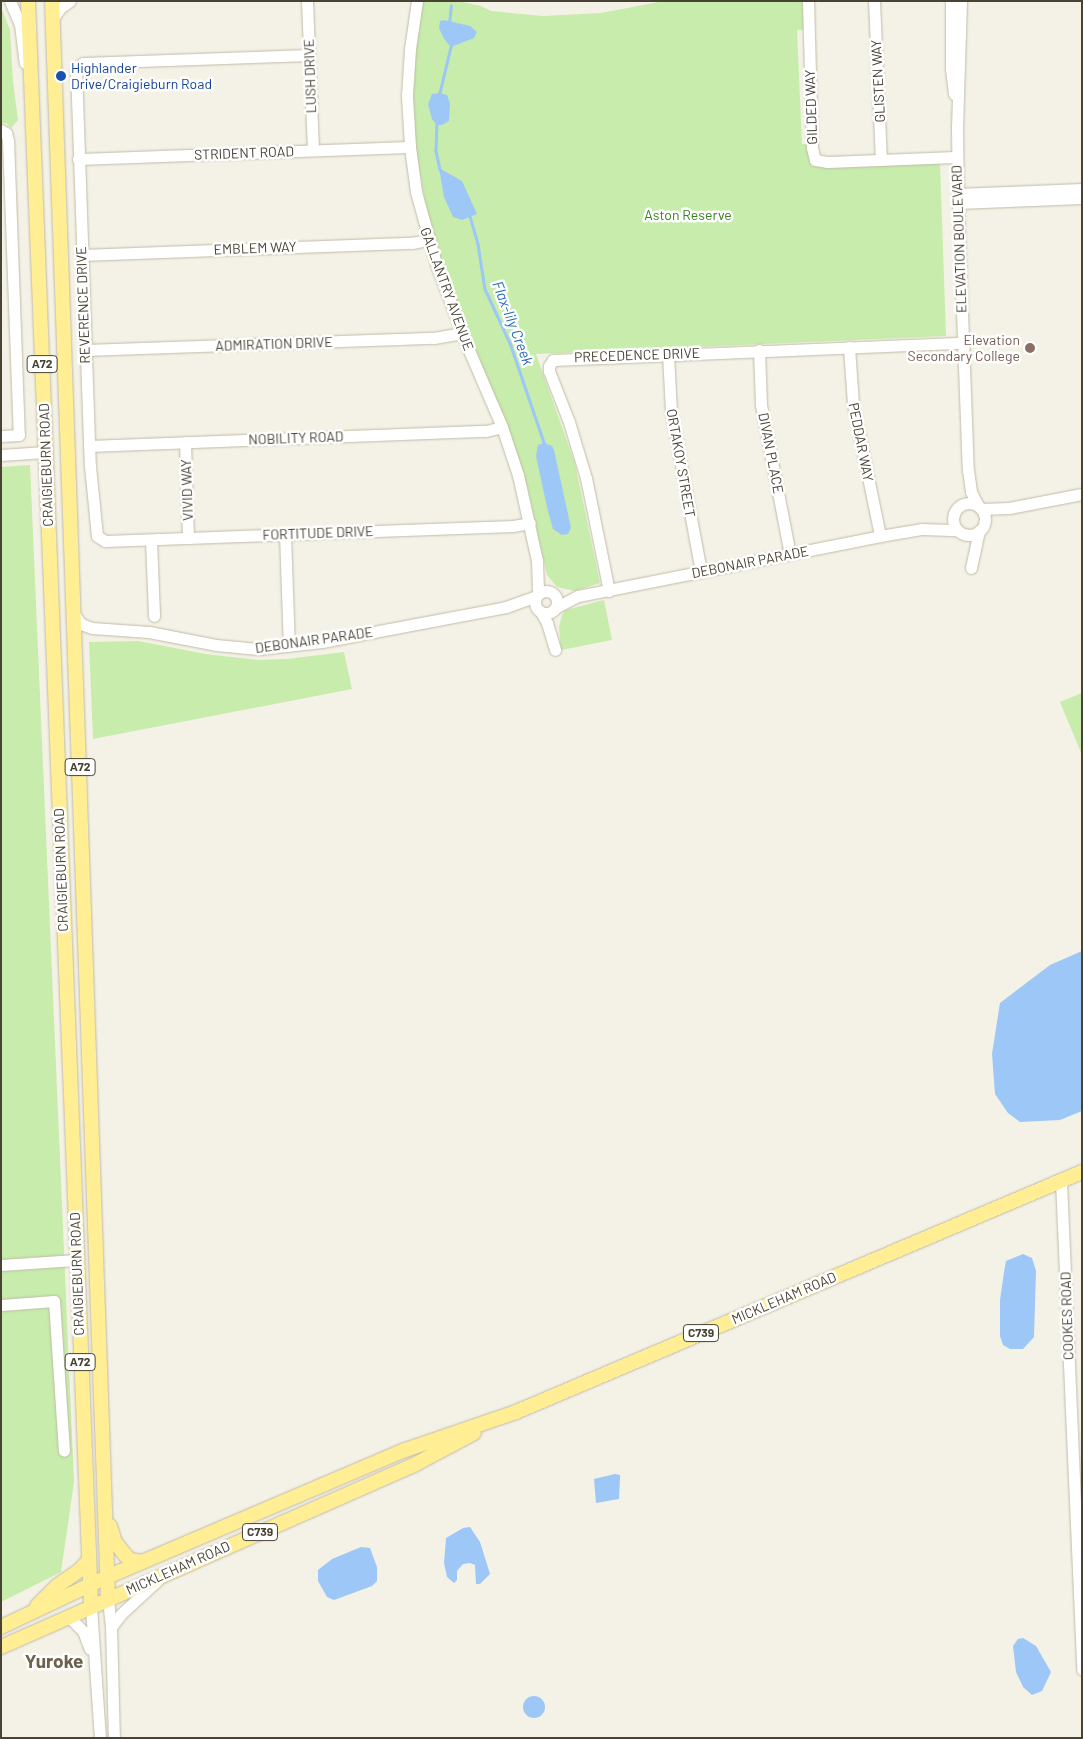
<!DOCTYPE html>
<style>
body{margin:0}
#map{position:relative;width:1083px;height:1739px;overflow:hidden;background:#f4f2e6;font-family:Barlow,sans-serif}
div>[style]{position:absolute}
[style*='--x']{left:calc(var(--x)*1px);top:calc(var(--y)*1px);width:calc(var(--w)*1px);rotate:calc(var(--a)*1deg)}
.green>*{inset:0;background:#c7ecab}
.water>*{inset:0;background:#9cc7f7}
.round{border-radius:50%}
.stream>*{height:2.5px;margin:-1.25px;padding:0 1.25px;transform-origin:1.25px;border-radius:1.25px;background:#9cc7f7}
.roads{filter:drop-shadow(0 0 1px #c1bba7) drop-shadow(0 0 1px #c1bba7)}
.minor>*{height:11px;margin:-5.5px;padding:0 5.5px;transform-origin:5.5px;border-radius:5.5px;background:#fff}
.minor>.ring{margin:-5.5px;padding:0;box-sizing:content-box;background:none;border:11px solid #fff;border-radius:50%}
.major>*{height:14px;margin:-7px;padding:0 7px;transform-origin:7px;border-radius:7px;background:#ffee94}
.dots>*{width:14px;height:14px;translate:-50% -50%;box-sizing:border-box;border:2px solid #fff;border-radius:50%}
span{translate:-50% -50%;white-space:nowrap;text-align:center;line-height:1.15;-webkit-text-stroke:5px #fff;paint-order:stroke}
.shield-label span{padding:1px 4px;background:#fff;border:1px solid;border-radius:4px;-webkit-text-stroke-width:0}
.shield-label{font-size:12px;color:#484334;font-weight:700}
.transit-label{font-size:14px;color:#164399}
.left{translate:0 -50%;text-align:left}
.street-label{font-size:14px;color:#484334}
.park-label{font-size:14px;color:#3a7f22}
.education-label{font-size:14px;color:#785e54}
.right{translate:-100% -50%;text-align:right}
.water-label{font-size:15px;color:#246abe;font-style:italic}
.district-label{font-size:19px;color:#6c624b;font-weight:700}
.frame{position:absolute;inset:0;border:2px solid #484334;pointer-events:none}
</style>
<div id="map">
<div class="green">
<div style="clip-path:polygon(422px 1px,458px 1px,481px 6px,491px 11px,543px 16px,601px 13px,664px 1px,803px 1px,803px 30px,797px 30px,802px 144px,807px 144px,811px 166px,940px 163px,946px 336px,536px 354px,575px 464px,600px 583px,575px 591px,557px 587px,547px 575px,525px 477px,435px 244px,426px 208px,416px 148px,410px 89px)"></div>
<div style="clip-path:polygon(1px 7px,10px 30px,13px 82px,18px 120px,11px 128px,6px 123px,1px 123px)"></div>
<div style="clip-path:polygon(30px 465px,74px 1482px,61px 1572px,1px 1602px,1px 467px)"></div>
<div style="clip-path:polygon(604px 600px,612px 640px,561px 650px,559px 627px,562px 615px,566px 610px)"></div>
<div style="clip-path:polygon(138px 641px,206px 654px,258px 660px,287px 659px,344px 652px,352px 689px,93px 739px,89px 642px)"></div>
<div style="clip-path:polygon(1082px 693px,1082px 755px,1060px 702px)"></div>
</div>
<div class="water">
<div style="clip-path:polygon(444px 20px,470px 26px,477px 32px,474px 38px,451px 47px,444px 39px,439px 28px,440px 21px)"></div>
<div style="clip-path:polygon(440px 93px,447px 95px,450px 103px,449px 121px,442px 125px,437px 125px,432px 119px,428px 104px,432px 94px)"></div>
<div style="clip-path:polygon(439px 168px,462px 181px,477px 214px,462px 220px,453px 217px,444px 197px)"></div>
<div style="clip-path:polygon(544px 443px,552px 446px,554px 450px,571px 528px,568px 534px,562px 535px,553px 529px,547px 507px,536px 456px,538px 445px)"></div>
<div style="clip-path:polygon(1082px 951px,1082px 1111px,1060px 1120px,1020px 1122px,1008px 1113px,995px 1094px,992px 1054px,1000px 1003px,1050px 965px)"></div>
<div style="clip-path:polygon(1023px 1254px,1032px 1258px,1036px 1271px,1034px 1337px,1023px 1349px,1010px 1349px,1003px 1345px,1000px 1336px,1000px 1300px,1004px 1272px,1006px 1261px)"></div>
<div style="clip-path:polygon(615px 1474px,620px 1475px,620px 1478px,619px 1499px,596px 1503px,594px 1479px)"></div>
<div style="clip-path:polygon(470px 1527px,480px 1542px,490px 1574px,480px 1584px,476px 1584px,475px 1565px,470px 1563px,463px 1564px,457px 1571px,457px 1580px,454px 1583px,447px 1577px,444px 1563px,446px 1538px,463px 1528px)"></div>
<div style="clip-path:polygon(361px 1547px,370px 1548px,377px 1567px,377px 1581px,372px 1586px,334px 1600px,327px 1597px,318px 1581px,318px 1570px,332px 1559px)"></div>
<div style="clip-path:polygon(1023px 1638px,1036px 1646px,1051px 1672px,1042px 1691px,1032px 1695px,1023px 1687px,1016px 1672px,1013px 1646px,1018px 1639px)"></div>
<div class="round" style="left:523px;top:1696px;width:22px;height:22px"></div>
</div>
<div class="stream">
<div style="--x:449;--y:24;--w:18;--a:-84"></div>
<div style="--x:439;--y:95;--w:51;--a:-76.5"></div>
<div style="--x:437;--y:123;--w:28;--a:92"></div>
<div style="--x:436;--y:151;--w:19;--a:78"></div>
<div style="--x:470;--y:216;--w:29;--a:74"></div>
<div style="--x:478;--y:244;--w:46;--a:81.2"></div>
<div style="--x:485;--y:289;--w:60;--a:65.2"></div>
<div style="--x:510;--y:343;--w:108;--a:71.1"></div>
</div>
<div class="roads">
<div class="minor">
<div style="--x:10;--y:1;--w:25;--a:67"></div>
<div style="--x:20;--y:24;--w:39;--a:83"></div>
<div style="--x:307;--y:1;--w:149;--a:87.7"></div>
<div style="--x:417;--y:1;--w:49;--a:98.3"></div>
<div style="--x:410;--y:49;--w:47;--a:93.7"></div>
<div style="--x:407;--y:96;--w:51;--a:86.6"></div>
<div style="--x:410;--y:147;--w:45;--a:82.4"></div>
<div style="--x:416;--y:192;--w:78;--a:74.4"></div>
<div style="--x:437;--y:267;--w:87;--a:69.1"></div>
<div style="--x:468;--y:348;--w:86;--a:66.7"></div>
<div style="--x:502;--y:427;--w:51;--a:71.6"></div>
<div style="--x:518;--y:475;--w:88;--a:77.5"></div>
<div style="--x:537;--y:561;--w:33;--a:88"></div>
<div style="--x:808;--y:1;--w:147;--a:88.4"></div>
<div style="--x:812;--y:148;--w:12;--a:76"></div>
<div style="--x:815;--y:160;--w:12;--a:9"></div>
<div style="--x:827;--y:162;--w:129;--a:-2.2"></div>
<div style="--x:874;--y:1;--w:159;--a:87.5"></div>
<div style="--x:951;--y:1;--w:68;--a:90"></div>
<div style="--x:951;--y:69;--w:25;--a:83"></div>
<div style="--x:961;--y:1;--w:127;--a:91.8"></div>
<div style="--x:957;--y:128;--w:75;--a:89.2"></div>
<div style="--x:958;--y:203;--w:267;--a:87.9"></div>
<div style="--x:968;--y:470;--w:22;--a:82"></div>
<div style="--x:971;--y:492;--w:16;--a:63"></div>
<div style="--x:52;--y:20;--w:14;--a:-56"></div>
<div style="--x:60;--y:8;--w:12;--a:-35"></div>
<div style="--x:309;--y:55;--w:226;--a:178"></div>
<div style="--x:83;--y:63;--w:9;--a:139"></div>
<div style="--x:76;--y:69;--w:397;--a:88"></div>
<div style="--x:90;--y:466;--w:70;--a:84.3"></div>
<div style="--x:97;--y:536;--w:9;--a:32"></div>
<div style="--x:105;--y:541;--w:408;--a:-2.1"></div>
<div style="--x:513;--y:526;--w:17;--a:-10"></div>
<div style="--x:1;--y:130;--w:6;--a:31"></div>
<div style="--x:6;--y:133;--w:7;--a:74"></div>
<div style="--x:8;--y:140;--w:295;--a:87.9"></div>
<div style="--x:19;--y:435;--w:18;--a:177"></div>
<div style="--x:78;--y:159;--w:332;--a:-2.1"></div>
<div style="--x:957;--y:194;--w:125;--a:-2.3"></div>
<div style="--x:958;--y:203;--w:124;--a:-2.3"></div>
<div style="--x:81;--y:255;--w:331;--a:-2.1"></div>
<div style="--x:412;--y:243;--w:16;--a:-11"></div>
<div style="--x:849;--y:347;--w:57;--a:86"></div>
<div style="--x:853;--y:404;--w:135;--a:78.4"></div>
<div style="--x:85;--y:350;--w:349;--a:-2"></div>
<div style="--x:434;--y:338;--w:29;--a:-10"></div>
<div style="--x:759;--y:350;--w:55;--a:87.9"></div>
<div style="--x:761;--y:405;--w:152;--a:79"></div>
<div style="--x:668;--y:354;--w:57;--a:87"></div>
<div style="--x:671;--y:411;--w:164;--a:79.4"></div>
<div style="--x:185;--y:442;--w:96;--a:88.2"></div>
<div style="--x:89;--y:446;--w:397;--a:-2.2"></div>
<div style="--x:486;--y:431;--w:16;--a:-14"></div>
<div style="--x:1;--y:455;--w:44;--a:-3.9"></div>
<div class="ring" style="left:953px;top:503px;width:21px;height:21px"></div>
<div style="--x:981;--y:509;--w:28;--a:-2"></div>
<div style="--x:1009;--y:508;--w:74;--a:-10.9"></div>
<div style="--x:285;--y:534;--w:112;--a:88"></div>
<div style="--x:151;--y:540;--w:76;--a:87.7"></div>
<div style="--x:971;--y:568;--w:38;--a:-78"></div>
<div class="ring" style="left:535px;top:591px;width:11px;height:11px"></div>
<div style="--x:609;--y:591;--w:115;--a:-101.5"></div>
<div style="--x:586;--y:478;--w:59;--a:-106.9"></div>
<div style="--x:569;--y:422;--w:55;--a:-111.4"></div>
<div style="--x:549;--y:371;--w:5;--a:-90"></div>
<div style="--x:549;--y:366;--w:7;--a:-56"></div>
<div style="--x:553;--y:360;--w:410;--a:-2.4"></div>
<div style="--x:555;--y:608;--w:26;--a:-28"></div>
<div style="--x:578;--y:596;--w:308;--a:-11.2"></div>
<div style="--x:880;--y:536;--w:43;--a:-9.5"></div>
<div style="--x:922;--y:529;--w:35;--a:2"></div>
<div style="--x:541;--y:612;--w:13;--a:61"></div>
<div style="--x:547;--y:623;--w:28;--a:73"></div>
<div style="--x:74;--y:614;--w:12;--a:55"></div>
<div style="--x:81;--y:624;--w:12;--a:20"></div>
<div style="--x:92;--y:628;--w:57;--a:4"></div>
<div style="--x:149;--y:632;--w:68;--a:11"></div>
<div style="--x:216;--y:645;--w:42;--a:5.4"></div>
<div style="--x:258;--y:649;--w:64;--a:-6.2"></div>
<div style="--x:322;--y:642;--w:58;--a:-10.9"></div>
<div style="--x:379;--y:631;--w:129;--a:-10.7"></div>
<div style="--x:506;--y:607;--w:32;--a:-20"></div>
<div style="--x:1061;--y:1181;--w:489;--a:87.5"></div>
<div style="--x:1;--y:1265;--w:75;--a:-3.8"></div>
<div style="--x:1;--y:1305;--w:53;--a:-4.3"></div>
<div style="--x:54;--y:1301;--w:150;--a:86.2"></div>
<div style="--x:108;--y:1599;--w:28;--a:84"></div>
<div style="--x:111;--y:1627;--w:111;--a:88.5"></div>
<div style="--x:91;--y:1607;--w:131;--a:86.1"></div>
<div style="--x:69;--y:1617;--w:20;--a:45"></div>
<div style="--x:83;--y:1631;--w:19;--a:69"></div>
<div style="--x:111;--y:1627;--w:16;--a:-52"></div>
<div style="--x:121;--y:1614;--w:52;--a:-42.6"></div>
</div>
<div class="major">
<div style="--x:28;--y:1;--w:1607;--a:87.75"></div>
<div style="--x:52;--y:1;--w:1599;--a:87.99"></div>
<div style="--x:110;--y:1526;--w:17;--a:73"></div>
<div style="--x:115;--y:1542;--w:16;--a:52"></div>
<div style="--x:125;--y:1555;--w:7;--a:45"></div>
<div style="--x:130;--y:1560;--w:12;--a:9"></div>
<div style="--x:37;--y:1606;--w:28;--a:-45"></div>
<div style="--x:57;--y:1586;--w:28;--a:-35"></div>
<div style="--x:80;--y:1570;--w:12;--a:-48"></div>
<div style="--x:1;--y:1627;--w:117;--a:-25.3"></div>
<div style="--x:107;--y:1577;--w:324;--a:-23.1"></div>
<div style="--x:405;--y:1450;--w:117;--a:-18.9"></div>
<div style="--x:516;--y:1412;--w:615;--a:-22.98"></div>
<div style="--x:1;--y:1647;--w:449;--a:-23.8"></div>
<div style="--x:412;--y:1466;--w:70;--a:-28"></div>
</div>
</div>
<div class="dots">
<div style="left:61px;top:76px;background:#1a4fb4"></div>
<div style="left:1030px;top:348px;background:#8d6e63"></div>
</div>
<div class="shield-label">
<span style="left:42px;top:364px">A72</span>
<span style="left:80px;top:767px">A72</span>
<span style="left:701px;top:1333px">C739</span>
<span style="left:80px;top:1362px">A72</span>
<span style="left:260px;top:1532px">C739</span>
</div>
<div class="transit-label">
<span class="left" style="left:71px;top:76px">Highlander<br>Drive/Craigieburn Road</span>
</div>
<div class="street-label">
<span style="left:310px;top:76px;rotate:-92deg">LUSH DRIVE</span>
<span style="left:878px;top:81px;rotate:-93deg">GLISTEN WAY</span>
<span style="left:811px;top:107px;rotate:-92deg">GILDED WAY</span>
<span style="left:244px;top:153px;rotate:-2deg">STRIDENT ROAD</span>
<span style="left:959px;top:239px;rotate:-92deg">ELEVATION BOULEVARD</span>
<span style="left:255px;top:248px;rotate:-2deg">EMBLEM WAY</span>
<span style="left:447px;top:289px;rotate:70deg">GALLANTRY AVENUE</span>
<span style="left:83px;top:305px;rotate:-92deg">REVERENCE DRIVE</span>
<span style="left:274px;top:344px;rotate:-2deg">ADMIRATION DRIVE</span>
<span style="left:637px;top:355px;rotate:-2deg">PRECEDENCE DRIVE</span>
<span style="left:296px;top:438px;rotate:-2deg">NOBILITY ROAD</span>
<span style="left:861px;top:442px;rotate:79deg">PEDDAR WAY</span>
<span style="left:771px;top:453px;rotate:79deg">DIVAN PLACE</span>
<span style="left:681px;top:463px;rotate:80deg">ORTAKOY STREET</span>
<span style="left:46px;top:465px;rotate:-92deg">CRAIGIEBURN ROAD</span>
<span style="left:187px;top:490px;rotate:-92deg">VIVID WAY</span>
<span style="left:318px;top:533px;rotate:-2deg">FORTITUDE DRIVE</span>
<span style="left:750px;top:562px;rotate:-11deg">DEBONAIR PARADE</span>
<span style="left:314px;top:640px;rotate:-8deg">DEBONAIR PARADE</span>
<span style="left:61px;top:870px;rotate:-92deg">CRAIGIEBURN ROAD</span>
<span style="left:77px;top:1274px;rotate:-92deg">CRAIGIEBURN ROAD</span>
<span style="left:784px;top:1298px;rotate:-23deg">MICKLEHAM ROAD</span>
<span style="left:1067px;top:1316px;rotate:-92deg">COOKES ROAD</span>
<span style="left:178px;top:1568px;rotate:-24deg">MICKLEHAM ROAD</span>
</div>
<div class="park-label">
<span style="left:688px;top:215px">Aston Reserve</span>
</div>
<div class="education-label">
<span class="right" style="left:1020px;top:348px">Elevation<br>Secondary College</span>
</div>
<div class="water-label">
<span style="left:513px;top:323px;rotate:69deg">Flax-lily Creek</span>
</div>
<div class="district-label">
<span style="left:54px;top:1661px">Yuroke</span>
</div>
<div class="frame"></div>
</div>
